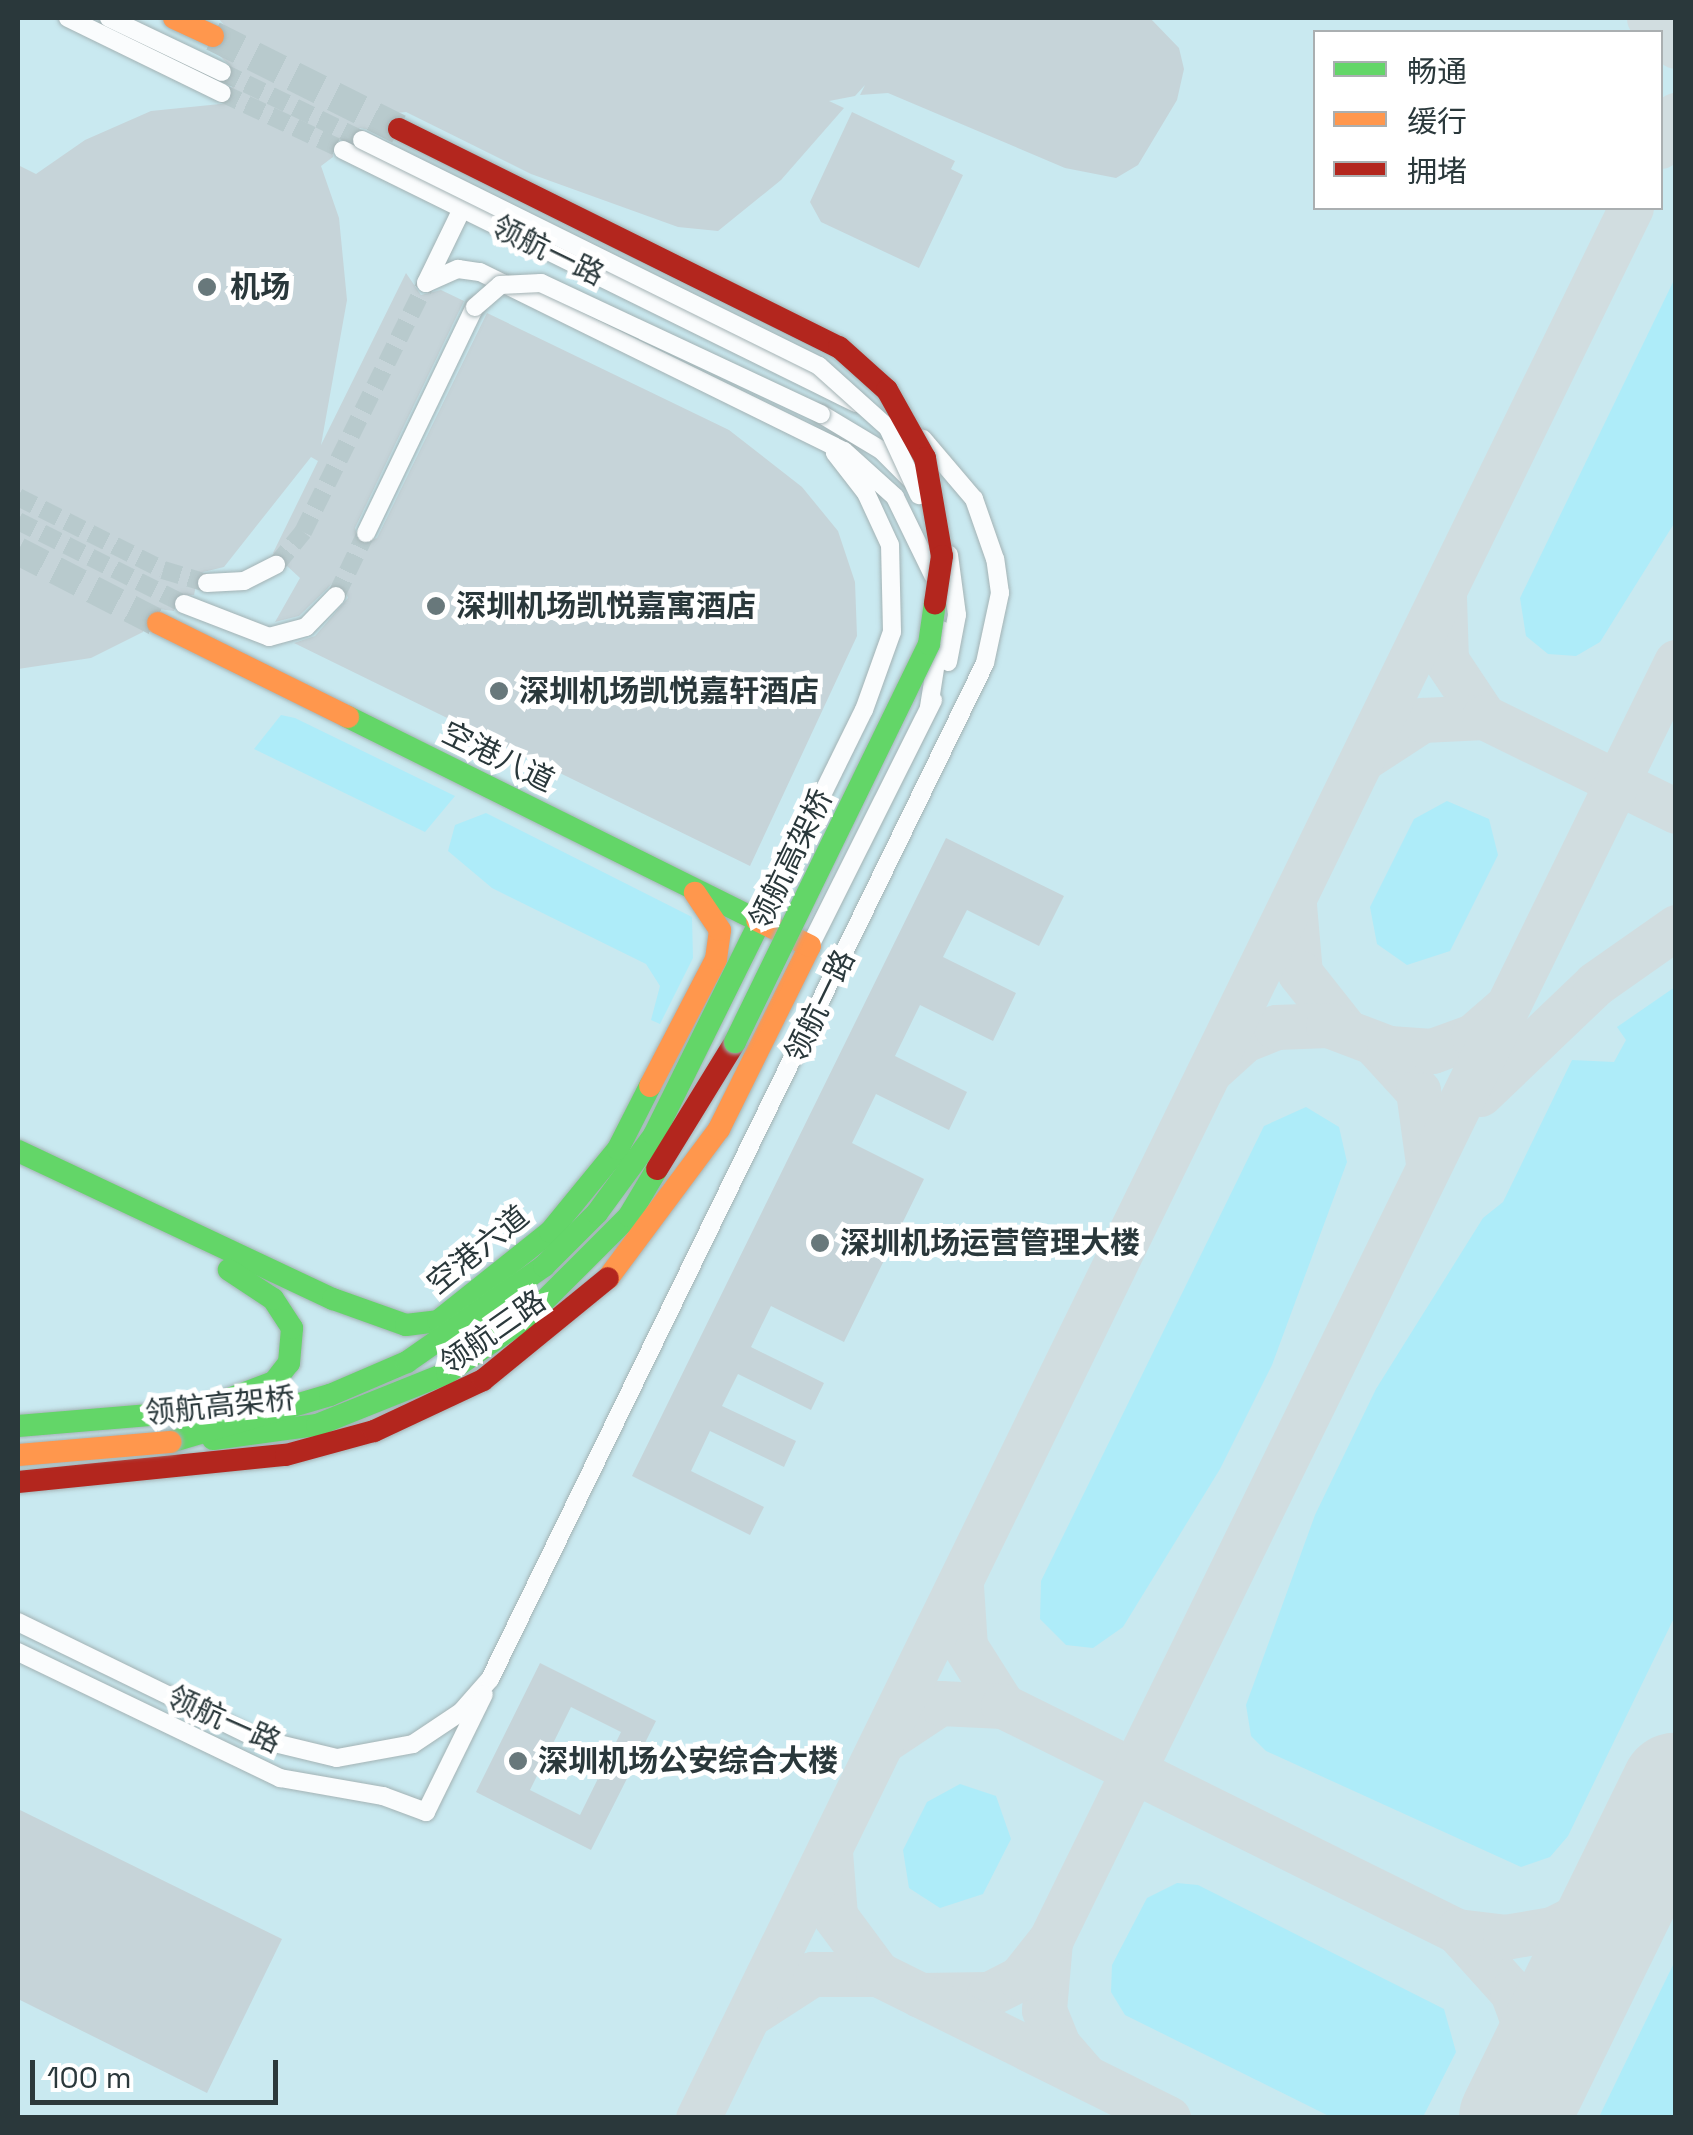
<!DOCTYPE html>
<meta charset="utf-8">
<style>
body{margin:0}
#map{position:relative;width:1693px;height:2135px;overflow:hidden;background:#dbeef2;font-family:"Space Grotesk","Noto Sans SC",sans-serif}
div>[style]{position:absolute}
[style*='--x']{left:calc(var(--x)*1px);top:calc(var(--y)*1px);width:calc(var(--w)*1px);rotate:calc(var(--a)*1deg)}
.built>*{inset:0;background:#c9e9f0}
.green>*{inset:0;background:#aeecf9}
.taxiway>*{height:45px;margin:-22.5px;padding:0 22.5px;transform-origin:22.5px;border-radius:22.5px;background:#d1dde0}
.runway>*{height:110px;margin:-55px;padding:0 55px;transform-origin:55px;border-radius:55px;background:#d1dde0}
.building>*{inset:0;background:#c6d4d9}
.street-tunnel>*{height:18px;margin-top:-9px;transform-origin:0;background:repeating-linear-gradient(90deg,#b8cacd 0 18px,transparent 0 27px)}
.secondary-tunnel>*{height:28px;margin-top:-14px;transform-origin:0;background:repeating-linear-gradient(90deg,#b8cacd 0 28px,transparent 0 42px)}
.primary-tunnel>*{height:30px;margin-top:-15px;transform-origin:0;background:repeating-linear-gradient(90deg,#b8cacd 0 30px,transparent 0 45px)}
.roads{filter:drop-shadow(0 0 2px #a3b2b4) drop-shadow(0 0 2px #a3b2b4)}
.street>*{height:18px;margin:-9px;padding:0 9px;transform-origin:9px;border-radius:9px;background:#fafcfd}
.fast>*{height:22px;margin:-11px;padding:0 11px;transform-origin:11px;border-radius:11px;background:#63d668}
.slow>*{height:22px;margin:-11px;padding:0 11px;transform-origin:11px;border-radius:11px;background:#ff974d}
.jam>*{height:22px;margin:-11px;padding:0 11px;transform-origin:11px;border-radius:11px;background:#b3261e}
.bridges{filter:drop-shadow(0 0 2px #a3b2b4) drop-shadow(0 0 2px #a3b2b4)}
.street-bridge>*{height:18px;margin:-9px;padding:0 9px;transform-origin:9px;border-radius:9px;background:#fafcfd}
.fast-bridge>*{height:22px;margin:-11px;padding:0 11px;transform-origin:11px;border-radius:11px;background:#63d668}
.slow-bridge>*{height:22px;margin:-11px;padding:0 11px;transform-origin:11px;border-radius:11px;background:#ff974d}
.jam-bridge>*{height:22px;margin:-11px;padding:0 11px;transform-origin:11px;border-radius:11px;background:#b3261e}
.dots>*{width:28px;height:28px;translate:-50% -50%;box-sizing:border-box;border:5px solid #fff;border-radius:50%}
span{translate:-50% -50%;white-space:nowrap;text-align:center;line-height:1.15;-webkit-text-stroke:10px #fff;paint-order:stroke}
.street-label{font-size:30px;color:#2a383b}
.poi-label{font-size:30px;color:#2a383b;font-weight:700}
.left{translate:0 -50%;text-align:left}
.frame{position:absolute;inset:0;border:20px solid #2a383b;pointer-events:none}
.legend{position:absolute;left:1313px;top:30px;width:350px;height:180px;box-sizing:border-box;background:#fff;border:2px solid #aaafb1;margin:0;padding:12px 18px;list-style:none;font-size:30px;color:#2a383b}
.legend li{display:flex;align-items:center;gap:20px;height:50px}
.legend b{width:50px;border:2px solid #aaafb1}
.scale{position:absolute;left:30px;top:2060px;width:248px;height:45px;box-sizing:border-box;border:5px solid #2a383b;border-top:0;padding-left:12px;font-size:30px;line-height:35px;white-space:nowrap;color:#2a383b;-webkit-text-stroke:8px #fff;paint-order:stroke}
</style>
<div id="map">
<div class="built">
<div style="clip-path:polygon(evenodd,18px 18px,1675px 18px,1675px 2117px,18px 2117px,18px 18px,1316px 32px,1660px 32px,1660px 208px,1316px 208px,1316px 32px)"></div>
</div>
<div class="green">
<div style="clip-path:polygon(1675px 278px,1675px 522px,1600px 642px,1576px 656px,1548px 654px,1526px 636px,1520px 598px)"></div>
<div style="clip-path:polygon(281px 715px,295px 718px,455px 796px,425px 832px,254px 749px)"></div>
<div style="clip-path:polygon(1447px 801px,1489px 819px,1498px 855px,1450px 951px,1407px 965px,1377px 944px,1370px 907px,1414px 819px)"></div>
<div style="clip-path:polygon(486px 813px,692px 917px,693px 958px,660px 1024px,651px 1020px,660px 986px,646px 964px,492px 888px,448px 851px,455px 825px)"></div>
<div style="clip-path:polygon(1675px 987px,1675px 1616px,1568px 1836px,1550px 1857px,1521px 1867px,1266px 1751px,1251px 1736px,1246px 1705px,1315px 1515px,1376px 1389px,1483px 1218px,1503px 1202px,1572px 1060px,1614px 1062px,1626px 1040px,1617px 1027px)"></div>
<div style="clip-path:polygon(1306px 1107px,1339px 1127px,1347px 1162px,1272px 1365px,1220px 1469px,1123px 1627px,1093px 1648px,1066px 1645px,1040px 1619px,1041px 1581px,1264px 1126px)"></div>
<div style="clip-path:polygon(960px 1784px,996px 1796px,1011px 1839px,983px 1894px,940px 1908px,909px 1888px,903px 1850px,927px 1802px)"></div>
<div style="clip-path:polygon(1177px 1883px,1198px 1885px,1444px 2009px,1456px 2052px,1423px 2117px,1331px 2117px,1125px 2015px,1111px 1992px,1112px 1965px,1147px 1898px)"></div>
<div style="clip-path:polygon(1675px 1961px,1675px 2117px,1599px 2117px)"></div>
</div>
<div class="taxiway">
<div style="--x:1649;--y:18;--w:39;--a:46"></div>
<div style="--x:1660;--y:146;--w:35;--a:-63"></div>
<div style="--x:1444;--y:597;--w:63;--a:88.2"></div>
<div style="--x:1446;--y:660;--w:69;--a:56.3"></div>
<div style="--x:1367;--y:756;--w:66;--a:-33.2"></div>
<div style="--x:1422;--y:720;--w:62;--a:-2.8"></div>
<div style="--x:1484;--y:717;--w:214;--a:26.1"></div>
<div style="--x:1294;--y:905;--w:68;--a:85"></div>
<div style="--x:1300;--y:973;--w:73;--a:51.7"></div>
<div style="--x:1375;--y:1044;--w:64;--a:47.5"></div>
<div style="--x:1418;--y:1091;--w:73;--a:82.1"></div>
<div style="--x:1213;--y:1068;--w:42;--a:-42.1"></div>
<div style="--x:1244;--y:1040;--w:35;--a:-22"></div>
<div style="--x:1276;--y:1027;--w:52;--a:-2.2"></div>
<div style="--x:1328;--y:1025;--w:65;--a:20.7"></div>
<div style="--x:1389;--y:1048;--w:43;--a:4"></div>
<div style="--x:1432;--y:1051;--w:44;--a:-20.1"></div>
<div style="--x:1473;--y:1036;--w:40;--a:-41"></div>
<div style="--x:1480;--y:1094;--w:159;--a:-43.7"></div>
<div style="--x:1595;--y:984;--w:99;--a:-35.1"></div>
<div style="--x:961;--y:1586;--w:60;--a:86.2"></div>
<div style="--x:965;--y:1646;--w:71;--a:57.7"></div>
<div style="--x:886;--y:1739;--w:65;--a:-33.7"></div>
<div style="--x:940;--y:1703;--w:63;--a:2.7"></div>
<div style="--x:1003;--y:1706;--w:507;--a:26.36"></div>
<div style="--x:1457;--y:1931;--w:82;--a:48"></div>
<div style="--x:1512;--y:1992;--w:40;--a:69.8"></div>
<div style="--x:1526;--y:2030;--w:62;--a:89.1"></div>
<div style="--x:830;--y:1852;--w:64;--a:85.5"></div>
<div style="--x:835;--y:1916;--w:72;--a:53.4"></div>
<div style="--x:1457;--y:1931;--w:48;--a:7.1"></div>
<div style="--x:1505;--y:1937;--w:48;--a:-9.7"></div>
<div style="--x:1552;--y:1929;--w:47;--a:-26.6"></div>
<div style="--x:1594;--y:1908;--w:72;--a:-47.2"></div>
<div style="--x:1050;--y:1941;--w:69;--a:95"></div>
<div style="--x:1044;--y:2010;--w:38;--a:68"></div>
<div style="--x:1058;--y:2045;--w:38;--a:49"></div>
<div style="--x:920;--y:1995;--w:69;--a:-0.8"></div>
<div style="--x:989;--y:1994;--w:35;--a:-27"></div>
<div style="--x:1020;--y:1978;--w:50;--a:-51.5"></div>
<div style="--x:1051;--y:1939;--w:1422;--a:-63.92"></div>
<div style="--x:752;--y:2013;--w:72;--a:-33"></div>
<div style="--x:812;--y:1974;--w:66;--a:0"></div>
<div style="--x:878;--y:1974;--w:324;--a:26.4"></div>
<div style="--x:698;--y:2118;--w:2126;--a:-63.97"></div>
</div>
<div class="runway">
<div style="--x:1514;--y:2118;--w:368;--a:-63.9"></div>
</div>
<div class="building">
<div style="clip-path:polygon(218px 18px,1150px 18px,1179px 48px,1184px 69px,1177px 100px,1138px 165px,1116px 178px,1065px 168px,888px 93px,860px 95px,865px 85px,855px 96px,829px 101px,844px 108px,781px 180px,718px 231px,678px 227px,531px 174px,406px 112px,388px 114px,381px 132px,360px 128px,332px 144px,333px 157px,321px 166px,339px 218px,347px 300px,321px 445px,406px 273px,421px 295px,441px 290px,464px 301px,355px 528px,360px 544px,377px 538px,487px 313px,729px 430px,802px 487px,838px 531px,855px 582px,857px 636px,750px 866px,294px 643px,315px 636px,348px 598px,344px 586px,332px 584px,299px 616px,275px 622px,300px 578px,273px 553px,318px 461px,311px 457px,224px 567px,199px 573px,194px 595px,176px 595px,174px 611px,149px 608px,143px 632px,91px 658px,18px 669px,18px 165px,36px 174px,85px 140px,151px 111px,230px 103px,234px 70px,218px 54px,231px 33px)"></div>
<div style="clip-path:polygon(852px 112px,955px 161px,951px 169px,963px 175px,919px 268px,821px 222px,810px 202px)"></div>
<div style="clip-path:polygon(946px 838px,1064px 896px,1039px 946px,967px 910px,943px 957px,1016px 993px,993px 1041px,920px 1005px,895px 1056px,967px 1092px,949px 1130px,876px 1094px,852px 1143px,924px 1179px,844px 1342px,771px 1306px,751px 1347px,824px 1383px,811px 1410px,738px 1374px,722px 1406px,796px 1441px,784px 1467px,710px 1431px,691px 1471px,764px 1507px,750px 1535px,632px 1476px)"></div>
<div style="clip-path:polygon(evenodd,540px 1663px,656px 1721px,591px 1850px,476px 1792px,540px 1663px,571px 1707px,621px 1732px,580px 1815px,530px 1790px,571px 1707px)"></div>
<div style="clip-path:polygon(18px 1809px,282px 1939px,207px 2093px,18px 1999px)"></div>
</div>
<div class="street-tunnel">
<div style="--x:222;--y:72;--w:156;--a:25.9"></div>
<div style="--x:222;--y:93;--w:134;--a:25.2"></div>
<div style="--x:18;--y:497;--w:162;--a:26.7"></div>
<div style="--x:163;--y:570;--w:46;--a:16.5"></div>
<div style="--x:18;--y:521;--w:186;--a:26.6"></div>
<div style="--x:276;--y:565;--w:43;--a:-50.7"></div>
<div style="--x:303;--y:532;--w:278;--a:-63.7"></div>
<div style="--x:336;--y:596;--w:70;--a:-64.5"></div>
</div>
<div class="secondary-tunnel">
<div style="--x:18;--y:551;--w:157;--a:27.2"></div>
</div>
<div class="primary-tunnel">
<div style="--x:213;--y:36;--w:208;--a:26.6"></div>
</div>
<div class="roads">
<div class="street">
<div style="--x:68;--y:18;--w:171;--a:26"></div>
<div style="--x:109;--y:18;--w:125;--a:25.5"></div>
<div style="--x:343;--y:150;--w:572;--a:26.25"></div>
<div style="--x:426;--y:283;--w:35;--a:-24"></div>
<div style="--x:458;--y:269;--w:22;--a:8"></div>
<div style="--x:480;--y:272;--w:406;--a:26.2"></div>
<div style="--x:844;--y:451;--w:69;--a:42"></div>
<div style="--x:895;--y:497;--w:87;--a:64"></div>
<div style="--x:426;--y:283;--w:82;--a:-64.1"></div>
<div style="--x:821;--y:414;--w:70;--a:31"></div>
<div style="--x:881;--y:450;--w:41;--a:45"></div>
<div style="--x:366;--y:533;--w:251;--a:-64.3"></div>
<div style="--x:207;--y:583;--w:37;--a:-3"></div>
<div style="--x:244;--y:581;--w:36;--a:-27"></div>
<div style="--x:184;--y:604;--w:91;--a:21.2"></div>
<div style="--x:269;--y:637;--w:38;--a:-15"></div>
<div style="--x:306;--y:627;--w:43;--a:-45.9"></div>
<div style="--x:948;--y:662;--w:48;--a:-79.2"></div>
<div style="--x:957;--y:615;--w:61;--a:-97.6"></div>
<div style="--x:929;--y:707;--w:78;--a:-81.1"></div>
<div style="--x:760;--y:921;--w:235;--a:-63.8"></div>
<div style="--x:864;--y:710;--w:83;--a:-70.3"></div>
<div style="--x:892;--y:632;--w:87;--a:-91.3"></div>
<div style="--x:890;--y:545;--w:57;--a:-114.8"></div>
<div style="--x:866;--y:493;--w:51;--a:-127.8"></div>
<div style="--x:810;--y:946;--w:275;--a:-63.4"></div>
<div style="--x:18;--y:1622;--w:267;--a:26"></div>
<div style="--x:258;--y:1739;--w:81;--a:13.5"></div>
<div style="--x:337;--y:1758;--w:77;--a:-10.4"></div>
<div style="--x:413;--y:1744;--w:58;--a:-33.7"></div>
<div style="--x:461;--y:1712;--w:44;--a:-48.7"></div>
<div style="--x:490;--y:1679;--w:1130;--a:-64.02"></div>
<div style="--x:985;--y:663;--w:72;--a:-77.9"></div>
<div style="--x:1000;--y:593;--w:34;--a:-98"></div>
<div style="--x:995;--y:559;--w:64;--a:-109.3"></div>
<div style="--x:974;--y:499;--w:79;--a:-130.4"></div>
<div style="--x:18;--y:1652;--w:291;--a:25.7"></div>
<div style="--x:280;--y:1778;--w:105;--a:9.9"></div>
<div style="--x:383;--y:1796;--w:46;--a:20.4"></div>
<div style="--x:426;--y:1812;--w:131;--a:-63.8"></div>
</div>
<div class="fast">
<div style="--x:348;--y:717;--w:457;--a:26.4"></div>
<div style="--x:18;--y:1151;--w:348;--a:25.2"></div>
<div style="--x:333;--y:1299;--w:77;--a:19.6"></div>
<div style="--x:406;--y:1325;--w:32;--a:-7"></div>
<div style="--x:438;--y:1321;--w:143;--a:-38.5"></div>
<div style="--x:550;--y:1232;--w:107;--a:-50.7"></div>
<div style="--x:618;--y:1149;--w:71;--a:-63.1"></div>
<div style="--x:18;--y:1426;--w:180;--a:-4.8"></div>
<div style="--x:197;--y:1411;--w:82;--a:-20.6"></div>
<div style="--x:274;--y:1382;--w:24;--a:-52"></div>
<div style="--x:289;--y:1363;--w:35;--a:-85"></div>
<div style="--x:292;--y:1328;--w:35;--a:-123"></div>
<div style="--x:273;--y:1299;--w:53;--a:-146.6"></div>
<div style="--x:213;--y:1439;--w:105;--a:-7.7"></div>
<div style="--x:317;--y:1425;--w:140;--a:-21.8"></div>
<div style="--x:447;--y:1373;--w:97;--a:-34.5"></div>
<div style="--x:527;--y:1318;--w:144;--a:-45"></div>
<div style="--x:629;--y:1216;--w:55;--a:-59.2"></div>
<div style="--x:170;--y:1442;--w:167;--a:-16.4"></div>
<div style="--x:330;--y:1395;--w:84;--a:-23.2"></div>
<div style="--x:407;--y:1362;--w:167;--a:-35"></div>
<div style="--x:544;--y:1266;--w:75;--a:-45"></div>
<div style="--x:597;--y:1213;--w:97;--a:-53.8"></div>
<div style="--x:654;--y:1135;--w:239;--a:-63.6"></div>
</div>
<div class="slow">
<div style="--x:174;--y:18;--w:43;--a:24.8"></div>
<div style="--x:158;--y:623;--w:212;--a:26.3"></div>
<div style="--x:650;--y:1086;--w:143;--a:-62.5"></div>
<div style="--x:716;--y:959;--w:29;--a:-82"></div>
<div style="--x:720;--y:930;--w:45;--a:-124"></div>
<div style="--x:608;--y:1278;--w:186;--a:-53.3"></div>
<div style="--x:719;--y:1129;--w:204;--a:-63.6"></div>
<div style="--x:810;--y:946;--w:59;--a:-153.9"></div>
</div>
<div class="jam">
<div style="--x:657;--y:1169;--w:149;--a:-58.4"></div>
<div style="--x:18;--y:1482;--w:269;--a:-5.8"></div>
<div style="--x:286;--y:1455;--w:91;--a:-15.3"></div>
<div style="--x:374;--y:1431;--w:120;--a:-25.1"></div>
<div style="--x:483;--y:1380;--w:161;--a:-39.2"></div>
</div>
</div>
<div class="bridges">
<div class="street-bridge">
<div style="--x:362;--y:140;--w:510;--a:26.31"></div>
<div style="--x:819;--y:366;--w:93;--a:41.9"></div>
<div style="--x:888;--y:428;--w:74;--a:65.2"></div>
<div style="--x:475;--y:307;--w:33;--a:-41"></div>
<div style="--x:500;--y:285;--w:41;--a:-2.8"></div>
<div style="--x:541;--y:283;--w:309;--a:25.1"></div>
</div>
<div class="fast-bridge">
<div style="--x:735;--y:1042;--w:443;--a:-64"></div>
<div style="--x:929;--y:644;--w:41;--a:-81.7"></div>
</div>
<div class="slow-bridge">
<div style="--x:18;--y:1455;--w:153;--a:-4.9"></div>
</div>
<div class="jam-bridge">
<div style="--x:399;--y:129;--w:491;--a:26.4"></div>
<div style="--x:839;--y:347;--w:64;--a:41.9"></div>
<div style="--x:887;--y:390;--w:78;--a:60.8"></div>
<div style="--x:925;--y:458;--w:99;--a:80.2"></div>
<div style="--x:942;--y:556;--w:48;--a:98.5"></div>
</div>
</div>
<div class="dots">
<div style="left:207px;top:287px;background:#68787b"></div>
<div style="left:436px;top:606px;background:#68787b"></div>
<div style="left:499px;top:691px;background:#68787b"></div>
<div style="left:820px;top:1243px;background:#68787b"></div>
<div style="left:518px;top:1761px;background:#68787b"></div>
</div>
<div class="street-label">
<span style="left:548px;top:251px;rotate:26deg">领航一路</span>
<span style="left:498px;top:757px;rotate:26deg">空港八道</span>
<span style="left:791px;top:859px;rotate:-64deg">领航高架桥</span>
<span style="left:820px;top:1006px;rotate:-64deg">领航一路</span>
<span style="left:478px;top:1250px;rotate:-39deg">空港六道</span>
<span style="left:493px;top:1332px;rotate:-35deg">领航三路</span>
<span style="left:220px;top:1406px;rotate:-6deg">领航高架桥</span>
<span style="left:224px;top:1720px;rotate:24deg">领航一路</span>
</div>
<div class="poi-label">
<span class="left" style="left:230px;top:287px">机场</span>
<span class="left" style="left:456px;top:606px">深圳机场凯悦嘉寓酒店</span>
<span class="left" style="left:519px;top:691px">深圳机场凯悦嘉轩酒店</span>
<span class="left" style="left:840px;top:1243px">深圳机场运营管理大楼</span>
<span class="left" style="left:538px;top:1761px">深圳机场公安综合大楼</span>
</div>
<div class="frame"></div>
<ul class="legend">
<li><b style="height:12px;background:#63d668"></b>畅通</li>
<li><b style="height:12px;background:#ff974d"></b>缓行</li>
<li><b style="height:12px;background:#b3261e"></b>拥堵</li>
</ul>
<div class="scale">100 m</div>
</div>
